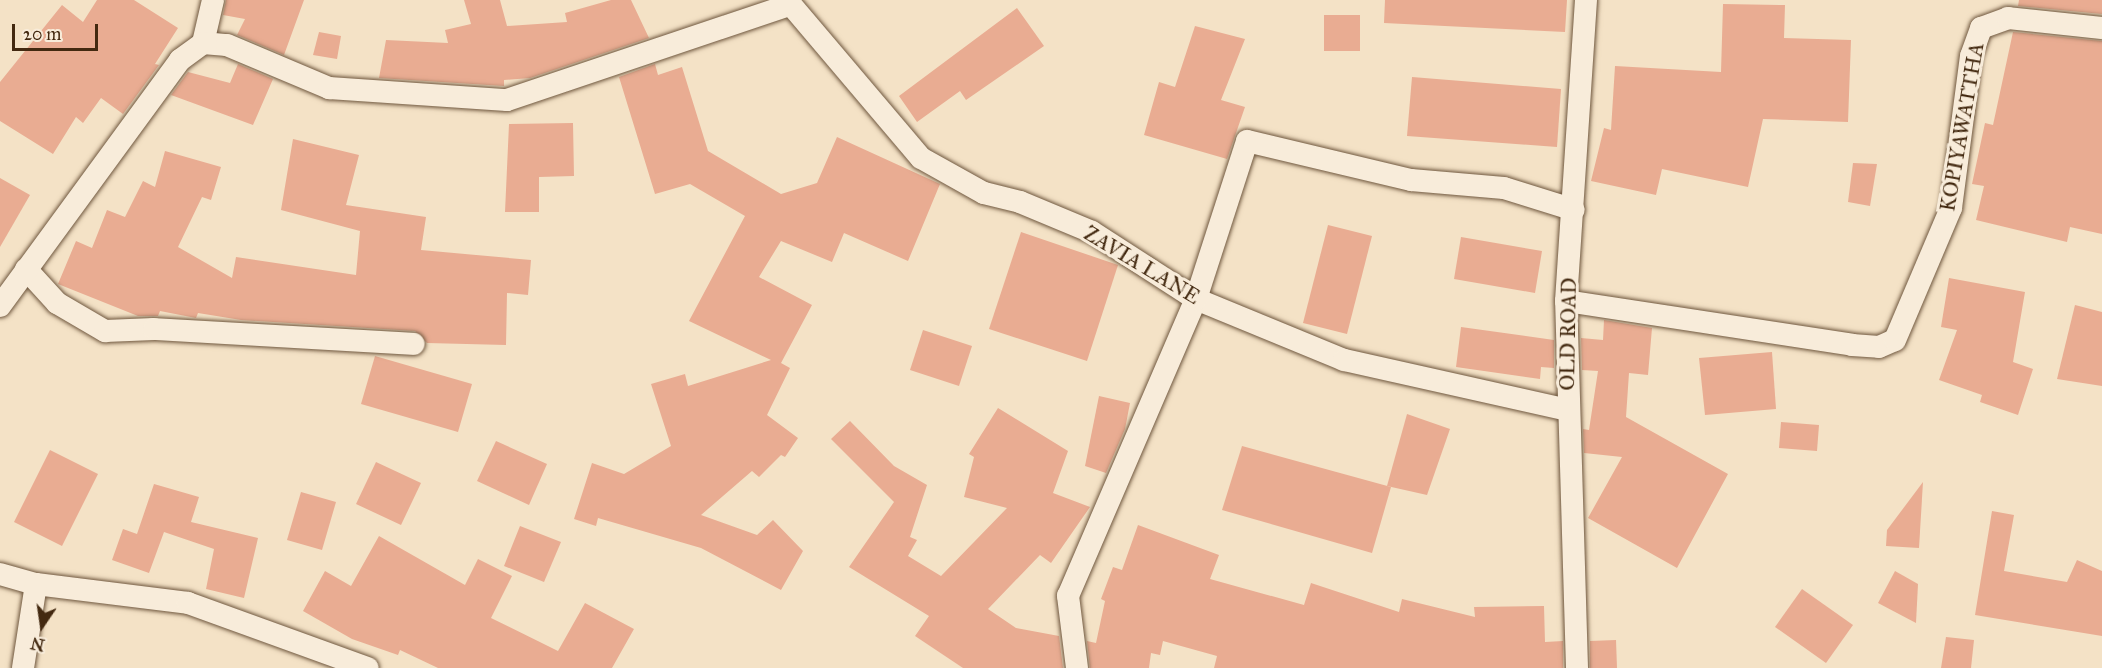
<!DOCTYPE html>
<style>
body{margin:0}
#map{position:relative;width:2102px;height:668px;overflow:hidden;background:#f4e2c6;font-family:"IM FELL Great Primer",serif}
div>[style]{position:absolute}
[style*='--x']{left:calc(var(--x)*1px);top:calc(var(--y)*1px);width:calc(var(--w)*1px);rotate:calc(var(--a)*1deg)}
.building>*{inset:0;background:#e9ac92}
.roads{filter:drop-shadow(0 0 2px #6f573e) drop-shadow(0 0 2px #6f573e)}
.minor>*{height:22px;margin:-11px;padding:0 11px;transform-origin:11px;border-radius:11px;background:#f8ecda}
span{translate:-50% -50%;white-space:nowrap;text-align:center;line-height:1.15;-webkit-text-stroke:6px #f8ecda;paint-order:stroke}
.street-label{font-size:21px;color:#432910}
.north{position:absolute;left:12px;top:596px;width:60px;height:60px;-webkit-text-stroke:4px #f8ecda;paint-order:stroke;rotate:193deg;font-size:16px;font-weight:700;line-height:24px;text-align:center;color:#432910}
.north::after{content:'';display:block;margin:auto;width:21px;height:27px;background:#432910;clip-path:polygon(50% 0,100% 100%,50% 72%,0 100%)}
.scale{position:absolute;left:12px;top:24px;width:86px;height:27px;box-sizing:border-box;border:3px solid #432910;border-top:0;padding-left:8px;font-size:18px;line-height:21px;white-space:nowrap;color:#432910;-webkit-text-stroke:4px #f8ecda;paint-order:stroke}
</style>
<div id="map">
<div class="building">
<div style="clip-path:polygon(97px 0,134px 0,178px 28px,155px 64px,159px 65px,123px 114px,101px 98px,83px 123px,76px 117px,53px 154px,0 121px,0 82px,62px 5px,83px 22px)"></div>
<div style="clip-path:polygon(226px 0,304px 0,284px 55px,237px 35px,245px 19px,223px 15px)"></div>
<div style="clip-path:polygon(464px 0,500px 0,507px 26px,567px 22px,565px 13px,611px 0,631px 0,649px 38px,530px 78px,504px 80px,504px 86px,379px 78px,386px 40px,448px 43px,445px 30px,471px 24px)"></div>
<div style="clip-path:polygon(1385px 0,1567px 0,1565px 32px,1384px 23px)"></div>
<div style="clip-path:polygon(2019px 0,2102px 0,2102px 14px,2018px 6px)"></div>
<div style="clip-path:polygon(1723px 4px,1785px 5px,1784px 38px,1851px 40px,1848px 122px,1763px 119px,1748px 187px,1662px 169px,1656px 195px,1591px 181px,1604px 128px,1611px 130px,1615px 66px,1721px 72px)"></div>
<div style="clip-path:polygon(1017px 8px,1044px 46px,966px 100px,960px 91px,917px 122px,899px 96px)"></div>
<div style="clip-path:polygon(1324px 15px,1360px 15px,1360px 51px,1324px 51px)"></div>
<div style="clip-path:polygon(1195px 26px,1245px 39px,1221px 100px,1245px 107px,1227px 159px,1144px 135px,1159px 82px,1175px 87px)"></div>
<div style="clip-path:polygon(319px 32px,341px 36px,337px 59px,313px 55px)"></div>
<div style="clip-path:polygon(2013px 32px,2102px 41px,2102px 234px,2070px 227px,2067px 242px,1976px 220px,1984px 186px,1972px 184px,1985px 123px,1993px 125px)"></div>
<div style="clip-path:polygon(238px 64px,273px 79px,253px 125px,171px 95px,188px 72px,230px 83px)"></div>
<div style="clip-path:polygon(655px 64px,658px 75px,682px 67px,708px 151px,781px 194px,817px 183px,837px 137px,940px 184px,908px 261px,844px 233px,832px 262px,781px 241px,759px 277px,812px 305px,781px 363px,790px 368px,767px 415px,798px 438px,785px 457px,781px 455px,759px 477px,752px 471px,701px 515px,757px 535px,773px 520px,803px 551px,781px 590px,701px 548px,598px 518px,596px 526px,574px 519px,592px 463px,624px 474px,671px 446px,651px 384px,685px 374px,688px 386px,771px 360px,689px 321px,745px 216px,690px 184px,655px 194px,619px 77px)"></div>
<div style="clip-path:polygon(1412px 77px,1561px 89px,1557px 147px,1407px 136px)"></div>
<div style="clip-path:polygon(573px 123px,574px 176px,539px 177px,539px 212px,505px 212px,509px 124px)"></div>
<div style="clip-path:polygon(293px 139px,359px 155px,346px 205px,426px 217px,421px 250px,531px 260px,528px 295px,507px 293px,506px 345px,427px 343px,415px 331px,241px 320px,198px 313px,196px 318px,160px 311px,158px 316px,138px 316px,58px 284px,76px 241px,92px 248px,107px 210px,125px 217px,143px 181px,155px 187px,165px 151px,221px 167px,211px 200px,202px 197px,178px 247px,232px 278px,236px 257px,356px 275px,360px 231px,281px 210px)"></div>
<div style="clip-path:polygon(1853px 163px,1877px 164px,1870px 206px,1848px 202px)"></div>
<div style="clip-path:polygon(0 178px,30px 195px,0 247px)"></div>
<div style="clip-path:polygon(1328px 225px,1372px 236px,1347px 334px,1303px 323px)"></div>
<div style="clip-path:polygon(1021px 232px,1118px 265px,1087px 361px,989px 329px)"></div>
<div style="clip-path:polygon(1461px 237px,1542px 251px,1535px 293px,1454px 279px)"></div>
<div style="clip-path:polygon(1949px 278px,2025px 292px,2013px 362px,2033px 369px,2018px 415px,1980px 402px,1982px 395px,1939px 380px,1957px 330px,1941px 327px)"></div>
<div style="clip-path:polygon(2075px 305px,2102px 312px,2102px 386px,2057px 379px)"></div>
<div style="clip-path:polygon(1604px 320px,1652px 328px,1648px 375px,1629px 373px,1626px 417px,1728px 474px,1677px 568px,1588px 518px,1622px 457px,1584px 453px,1583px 429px,1589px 430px,1598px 371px,1582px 370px,1581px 338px,1603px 340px)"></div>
<div style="clip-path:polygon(1461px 327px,1554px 340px,1554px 368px,1541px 367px,1540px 379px,1456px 367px)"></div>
<div style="clip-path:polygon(923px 330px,972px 346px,959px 386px,910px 370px)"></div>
<div style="clip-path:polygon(1772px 352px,1776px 409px,1705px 415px,1699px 358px)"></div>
<div style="clip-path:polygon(375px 356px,472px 384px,458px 432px,361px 404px)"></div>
<div style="clip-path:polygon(1099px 396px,1130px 403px,1125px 429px,1106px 473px,1085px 466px)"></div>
<div style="clip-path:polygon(998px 408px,1068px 451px,1053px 493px,1090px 507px,1051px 563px,1040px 555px,988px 609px,1016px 628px,1059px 636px,1063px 668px,963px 668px,915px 636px,929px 616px,849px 567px,894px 502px,831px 439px,850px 421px,894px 466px,927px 485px,910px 537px,917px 540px,908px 556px,941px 576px,1007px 508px,964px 497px,974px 457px,969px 454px)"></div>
<div style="clip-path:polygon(1407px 414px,1450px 429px,1427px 495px,1387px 486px)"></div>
<div style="clip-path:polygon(1781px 422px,1819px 425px,1817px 451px,1779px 448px)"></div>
<div style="clip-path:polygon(496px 441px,547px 464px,529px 505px,477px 481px)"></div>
<div style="clip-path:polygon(1242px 446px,1391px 487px,1372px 553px,1222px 510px)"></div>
<div style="clip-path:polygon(50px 450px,98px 474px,62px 546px,14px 522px)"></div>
<div style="clip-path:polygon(376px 462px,421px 483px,401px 525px,356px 504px)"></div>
<div style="clip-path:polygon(1923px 482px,1919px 548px,1886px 546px,1887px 530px)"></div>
<div style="clip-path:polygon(154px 484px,199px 497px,191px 522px,258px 538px,244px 598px,206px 589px,214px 549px,164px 532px,149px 573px,112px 560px,123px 529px,137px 534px)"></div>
<div style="clip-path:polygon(301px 492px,336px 502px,322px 550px,287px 540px)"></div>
<div style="clip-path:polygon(1992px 511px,2014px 515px,2004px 571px,2067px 582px,2077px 560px,2102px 571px,2102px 636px,1975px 615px)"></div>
<div style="clip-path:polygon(1138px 525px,1219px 555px,1210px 579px,1304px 605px,1311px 583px,1399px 612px,1402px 599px,1475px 617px,1474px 607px,1544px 606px,1545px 642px,1563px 641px,1563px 668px,1214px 668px,1217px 656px,1163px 641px,1160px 655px,1151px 653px,1149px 668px,1090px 668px,1087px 641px,1096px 643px,1105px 601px,1101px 599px,1113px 567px,1122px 570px)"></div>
<div style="clip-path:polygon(520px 526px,561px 542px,544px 582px,504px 566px)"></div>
<div style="clip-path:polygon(379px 536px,465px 585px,478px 559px,512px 576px,491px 618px,558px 651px,585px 603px,634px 629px,612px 668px,438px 668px,400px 650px,398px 655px,352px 639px,303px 611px,325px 571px,351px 586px)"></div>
<div style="clip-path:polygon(1895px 571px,1918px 584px,1916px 623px,1878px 603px)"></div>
<div style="clip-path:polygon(1802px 589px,1853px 625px,1826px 663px,1775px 627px)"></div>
<div style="clip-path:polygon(1946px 637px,1974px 640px,1971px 668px,1941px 668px)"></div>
<div style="clip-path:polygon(1616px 640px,1617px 668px,1590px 668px,1590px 641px)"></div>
</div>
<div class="roads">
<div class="minor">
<div style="--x:787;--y:0;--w:207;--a:49.7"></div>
<div style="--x:921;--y:158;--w:72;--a:29.1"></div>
<div style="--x:984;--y:193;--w:37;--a:14"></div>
<div style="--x:1020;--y:202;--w:78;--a:22.6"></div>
<div style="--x:1092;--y:232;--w:124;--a:32.8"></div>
<div style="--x:1196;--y:299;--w:160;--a:22.4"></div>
<div style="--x:1344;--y:360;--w:230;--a:12.6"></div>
<div style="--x:203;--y:43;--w:44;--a:-76.9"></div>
<div style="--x:26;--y:269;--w:46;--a:47.6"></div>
<div style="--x:57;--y:303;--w:56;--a:30.3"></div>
<div style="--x:105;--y:331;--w:49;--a:-2.3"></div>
<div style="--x:154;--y:329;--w:260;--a:3.3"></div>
<div style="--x:1566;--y:301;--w:289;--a:8.7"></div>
<div style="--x:1852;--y:345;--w:27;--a:4"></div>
<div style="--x:1879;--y:347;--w:17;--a:-24"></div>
<div style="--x:1895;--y:340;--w:143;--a:-67"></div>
<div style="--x:1951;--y:208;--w:153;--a:-82.5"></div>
<div style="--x:1971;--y:56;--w:30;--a:-70"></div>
<div style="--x:1981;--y:28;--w:29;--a:-20"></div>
<div style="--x:2008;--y:18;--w:95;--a:6.1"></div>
<div style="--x:0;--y:306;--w:305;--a:-53.8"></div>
<div style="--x:180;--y:60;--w:29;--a:-36"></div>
<div style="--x:203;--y:43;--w:24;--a:5"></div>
<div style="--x:227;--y:45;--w:111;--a:22.9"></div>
<div style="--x:329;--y:88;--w:178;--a:3.9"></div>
<div style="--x:507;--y:100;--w:299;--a:-18.6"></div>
<div style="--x:0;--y:574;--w:37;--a:16"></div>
<div style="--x:36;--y:584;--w:153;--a:7.1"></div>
<div style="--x:188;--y:603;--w:191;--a:19.9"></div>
<div style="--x:23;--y:668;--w:85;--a:-81.2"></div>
<div style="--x:1077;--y:668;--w:73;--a:-97.1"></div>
<div style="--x:1068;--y:596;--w:323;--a:-66.7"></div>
<div style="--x:1196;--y:299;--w:166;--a:-72.1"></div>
<div style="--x:1247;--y:141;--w:169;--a:13.4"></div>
<div style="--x:1411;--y:180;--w:93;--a:4.9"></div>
<div style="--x:1504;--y:188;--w:73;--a:17.4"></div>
<div style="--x:1577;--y:668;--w:367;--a:-91.7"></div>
<div style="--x:1566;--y:301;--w:302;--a:-86.2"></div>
</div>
</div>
<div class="street-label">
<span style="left:1962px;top:127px;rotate:-80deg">KOPIYAWATTHA</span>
<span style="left:1142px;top:265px;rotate:31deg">ZAVIA LANE</span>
<span style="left:1568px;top:334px;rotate:-89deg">OLD ROAD</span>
</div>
<div class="north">N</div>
<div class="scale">20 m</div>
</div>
